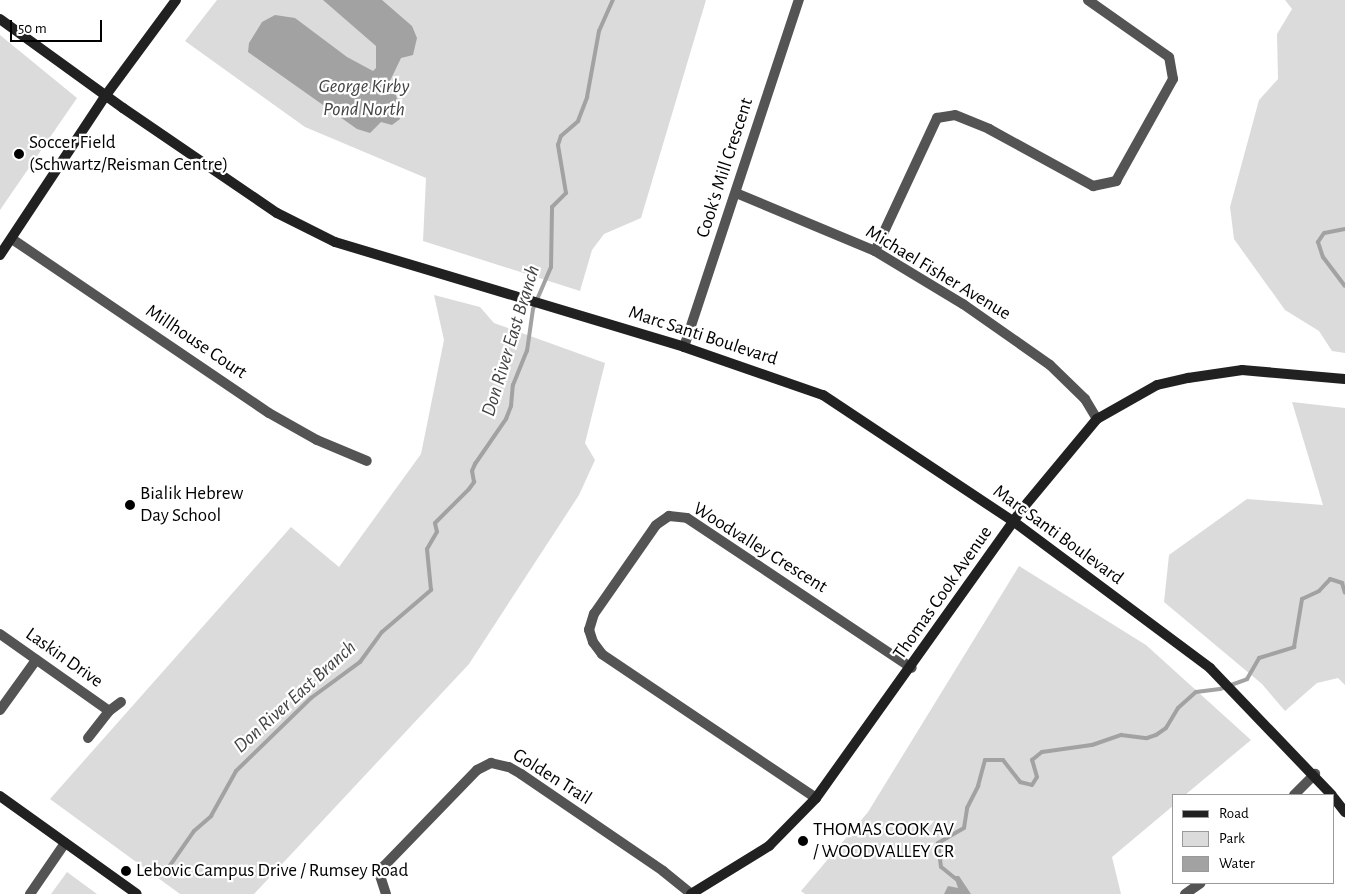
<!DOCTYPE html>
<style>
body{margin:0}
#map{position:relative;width:1345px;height:894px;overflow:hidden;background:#fff;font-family:"Alegreya Sans",sans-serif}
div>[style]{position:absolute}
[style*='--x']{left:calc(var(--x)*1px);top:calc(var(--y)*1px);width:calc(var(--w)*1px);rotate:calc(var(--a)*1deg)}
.green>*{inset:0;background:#dbdbdb}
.water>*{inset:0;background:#a2a2a2}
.stream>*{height:4px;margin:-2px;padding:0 2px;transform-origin:2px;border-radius:2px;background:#a2a2a2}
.street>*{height:10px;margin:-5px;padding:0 5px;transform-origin:5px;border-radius:5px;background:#545454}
.secondary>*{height:10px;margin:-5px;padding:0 5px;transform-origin:5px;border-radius:5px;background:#212121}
.dots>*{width:14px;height:14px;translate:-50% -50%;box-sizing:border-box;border:2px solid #fff;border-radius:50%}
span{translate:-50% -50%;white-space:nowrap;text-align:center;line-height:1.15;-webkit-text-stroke:4.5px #fff;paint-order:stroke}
.poi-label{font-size:19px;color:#000}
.left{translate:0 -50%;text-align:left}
.street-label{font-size:19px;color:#000}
.water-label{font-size:20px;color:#434343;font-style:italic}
.legend{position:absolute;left:1172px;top:794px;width:162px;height:90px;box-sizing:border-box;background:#fff;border:1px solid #999;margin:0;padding:6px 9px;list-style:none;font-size:15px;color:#000}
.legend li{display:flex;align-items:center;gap:10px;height:25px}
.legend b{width:25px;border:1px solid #999}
.scale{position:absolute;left:10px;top:20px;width:92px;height:22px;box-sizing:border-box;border:2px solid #000;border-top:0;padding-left:6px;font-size:15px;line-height:18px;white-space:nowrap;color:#000;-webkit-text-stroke:4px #fff;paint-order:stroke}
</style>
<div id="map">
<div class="green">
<div style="clip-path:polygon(217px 0,706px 0,641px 218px,604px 234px,592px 250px,580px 291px,423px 241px,426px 178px,305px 127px,185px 41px)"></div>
<div style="clip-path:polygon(1285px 0,1345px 0,1345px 353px,1332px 351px,1319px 331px,1285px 310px,1234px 239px,1230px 207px,1259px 100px,1278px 79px,1277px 34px,1292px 9px)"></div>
<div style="clip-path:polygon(0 35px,77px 98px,0 210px)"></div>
<div style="clip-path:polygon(434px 295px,480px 307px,494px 323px,605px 363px,585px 443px,595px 460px,579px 495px,469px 664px,254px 894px,180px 894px,50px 799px,291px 527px,339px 567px,421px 454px,444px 340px)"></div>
<div style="clip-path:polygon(1292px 402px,1345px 408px,1345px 685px,1338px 678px,1317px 683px,1285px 711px,1262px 684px,1164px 602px,1169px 555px,1247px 499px,1323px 505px)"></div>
<div style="clip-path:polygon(1019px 566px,1146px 645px,1251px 740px,1185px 795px,1174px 795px,1174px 805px,1112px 857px,1121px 894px,805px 894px,801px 891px,868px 812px)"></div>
<div style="clip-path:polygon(67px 872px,97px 894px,51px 894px)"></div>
</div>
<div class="water">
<div style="clip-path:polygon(323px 0,382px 0,412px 26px,417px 38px,413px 55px,401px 58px,390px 81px,401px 108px,400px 119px,392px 125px,381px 122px,370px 133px,357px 129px,248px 52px,249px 43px,262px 22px,275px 15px,295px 18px,347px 57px,373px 71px,376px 68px,376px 46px)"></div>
<div style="clip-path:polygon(954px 876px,959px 876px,971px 894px,944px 894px,948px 886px,958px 888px)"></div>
</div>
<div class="stream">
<div style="--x:1345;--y:229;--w:21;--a:169"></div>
<div style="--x:1324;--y:233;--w:11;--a:124"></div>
<div style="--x:1318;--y:242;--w:16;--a:72"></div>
<div style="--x:1323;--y:257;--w:36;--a:53"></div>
<div style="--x:164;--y:874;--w:52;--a:-55.1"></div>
<div style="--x:194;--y:831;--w:23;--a:-41"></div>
<div style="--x:211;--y:816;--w:51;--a:-60.9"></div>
<div style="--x:236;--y:771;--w:105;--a:-44.2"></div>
<div style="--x:311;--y:698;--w:61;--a:-36.3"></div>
<div style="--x:360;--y:662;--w:37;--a:-54"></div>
<div style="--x:382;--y:632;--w:65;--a:-40.6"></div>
<div style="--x:431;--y:590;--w:41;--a:-95.6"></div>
<div style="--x:427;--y:549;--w:20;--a:-60"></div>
<div style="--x:437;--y:532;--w:9;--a:-103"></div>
<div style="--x:435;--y:523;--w:48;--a:-45"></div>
<div style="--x:469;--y:489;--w:9;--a:-54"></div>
<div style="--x:474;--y:482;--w:11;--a:-100"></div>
<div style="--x:472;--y:471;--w:8;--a:-67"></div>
<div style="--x:475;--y:464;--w:55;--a:-55.4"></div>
<div style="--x:506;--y:419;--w:14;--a:-69"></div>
<div style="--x:511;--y:406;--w:21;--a:-85"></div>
<div style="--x:513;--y:385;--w:37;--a:-68"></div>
<div style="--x:527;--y:351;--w:42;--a:-81.9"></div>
<div style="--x:533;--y:309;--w:46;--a:-66.8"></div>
<div style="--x:551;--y:267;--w:60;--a:-89"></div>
<div style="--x:552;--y:207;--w:20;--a:-45"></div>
<div style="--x:566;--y:193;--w:49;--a:-99.5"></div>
<div style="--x:558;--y:145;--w:9;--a:-72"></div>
<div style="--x:561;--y:136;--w:23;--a:-41"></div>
<div style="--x:578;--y:121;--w:26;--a:-69"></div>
<div style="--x:587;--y:97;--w:67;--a:-79.7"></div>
<div style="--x:599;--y:31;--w:34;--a:-66"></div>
<div style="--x:956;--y:879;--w:19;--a:-141"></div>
<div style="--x:941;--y:867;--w:24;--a:-97"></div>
<div style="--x:938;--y:843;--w:30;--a:-30"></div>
<div style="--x:964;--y:828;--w:20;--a:-81"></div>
<div style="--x:967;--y:808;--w:25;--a:-63"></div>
<div style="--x:978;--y:786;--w:27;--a:-75"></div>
<div style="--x:985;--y:760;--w:18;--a:0"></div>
<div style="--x:1003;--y:760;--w:28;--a:52"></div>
<div style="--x:1020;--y:782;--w:12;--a:14"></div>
<div style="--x:1032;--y:785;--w:9;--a:-58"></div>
<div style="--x:1037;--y:777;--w:18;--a:-106"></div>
<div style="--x:1032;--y:760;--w:13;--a:-39"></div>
<div style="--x:1042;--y:752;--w:50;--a:-8"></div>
<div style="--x:1092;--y:745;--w:31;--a:-19"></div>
<div style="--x:1121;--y:735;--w:26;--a:7"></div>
<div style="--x:1147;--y:738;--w:9;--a:-18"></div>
<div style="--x:1156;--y:735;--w:12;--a:-35"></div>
<div style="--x:1166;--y:728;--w:23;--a:-59"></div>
<div style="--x:1178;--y:708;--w:24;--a:-42"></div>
<div style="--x:1196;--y:692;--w:24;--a:-7"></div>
<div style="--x:1220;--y:689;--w:29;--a:-20"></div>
<div style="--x:1247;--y:679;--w:24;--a:-60"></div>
<div style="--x:1259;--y:658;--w:37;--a:-17"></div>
<div style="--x:1294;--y:647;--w:49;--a:-80.5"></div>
<div style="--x:1302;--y:599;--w:19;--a:-25"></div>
<div style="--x:1319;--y:591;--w:16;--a:-47"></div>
<div style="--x:1330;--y:579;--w:13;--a:18"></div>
<div style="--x:1342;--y:583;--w:10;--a:73"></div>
</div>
<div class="street">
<div style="--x:736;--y:193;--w:151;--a:22.6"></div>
<div style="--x:875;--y:251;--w:103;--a:31.1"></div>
<div style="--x:963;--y:304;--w:106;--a:35"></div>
<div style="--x:1050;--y:365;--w:49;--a:44.2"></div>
<div style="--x:1085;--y:399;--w:23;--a:59"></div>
<div style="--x:12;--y:239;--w:310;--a:34.1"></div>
<div style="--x:269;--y:413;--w:55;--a:29.4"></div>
<div style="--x:317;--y:440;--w:54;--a:22.8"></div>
<div style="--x:875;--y:251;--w:147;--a:-65"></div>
<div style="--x:937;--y:118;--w:18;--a:-9"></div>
<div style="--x:955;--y:115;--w:37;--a:22"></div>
<div style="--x:989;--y:129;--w:119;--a:28.7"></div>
<div style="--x:1093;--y:186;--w:24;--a:-12"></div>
<div style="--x:1116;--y:181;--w:117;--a:-60.8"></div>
<div style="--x:1173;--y:79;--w:22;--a:-100"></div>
<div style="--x:1169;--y:57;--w:99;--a:-144.9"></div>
<div style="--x:684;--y:347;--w:366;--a:-71.7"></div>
<div style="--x:0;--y:634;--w:133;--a:35.2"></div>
<div style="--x:0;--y:710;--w:62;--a:-54.2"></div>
<div style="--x:88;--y:738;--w:34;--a:-52"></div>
<div style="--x:109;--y:711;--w:15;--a:-37"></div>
<div style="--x:1294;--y:795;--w:30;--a:-45"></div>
<div style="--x:816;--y:798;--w:258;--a:-146.1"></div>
<div style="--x:602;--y:654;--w:15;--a:-127"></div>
<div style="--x:593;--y:642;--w:13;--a:-108"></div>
<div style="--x:589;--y:630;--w:17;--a:-73"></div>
<div style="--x:594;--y:614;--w:108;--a:-55.1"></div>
<div style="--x:656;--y:525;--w:16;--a:-35"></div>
<div style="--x:669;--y:516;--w:18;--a:6"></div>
<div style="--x:687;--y:518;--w:270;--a:33.7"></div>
<div style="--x:30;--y:894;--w:62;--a:-55.5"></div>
<div style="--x:386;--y:894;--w:19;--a:-108"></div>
<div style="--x:380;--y:876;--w:11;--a:-68"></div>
<div style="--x:384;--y:866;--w:134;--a:-45.9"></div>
<div style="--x:477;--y:770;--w:16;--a:-27"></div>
<div style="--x:491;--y:763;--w:18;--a:13"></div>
<div style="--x:509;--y:767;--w:14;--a:30"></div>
<div style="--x:521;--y:774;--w:172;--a:34.3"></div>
<div style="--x:663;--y:871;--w:36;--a:39"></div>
<div style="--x:1185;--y:894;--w:19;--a:-35"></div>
</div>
<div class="secondary">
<div style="--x:0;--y:19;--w:152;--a:35.9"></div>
<div style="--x:123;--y:108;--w:186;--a:34.3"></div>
<div style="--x:277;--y:213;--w:65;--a:26.6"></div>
<div style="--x:335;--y:242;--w:364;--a:16.7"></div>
<div style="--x:684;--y:347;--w:147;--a:19.1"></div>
<div style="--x:823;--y:395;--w:228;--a:33.6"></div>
<div style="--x:1013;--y:521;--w:246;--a:36.7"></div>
<div style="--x:1210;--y:668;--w:176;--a:46.2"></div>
<div style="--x:0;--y:255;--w:192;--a:-56.5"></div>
<div style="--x:106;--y:95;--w:118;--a:-53.6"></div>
<div style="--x:0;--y:796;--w:168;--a:35.6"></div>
<div style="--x:1334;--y:798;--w:18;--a:52"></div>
<div style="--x:691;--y:894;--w:92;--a:-31.6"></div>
<div style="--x:769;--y:846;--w:67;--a:-45.6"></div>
<div style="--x:816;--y:798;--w:356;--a:-54.5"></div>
<div style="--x:1023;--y:508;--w:116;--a:-50.3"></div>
<div style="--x:1097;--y:419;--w:69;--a:-29.5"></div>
<div style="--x:1157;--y:385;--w:32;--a:-13"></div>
<div style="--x:1188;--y:378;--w:55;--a:-8.4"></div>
<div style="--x:1242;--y:370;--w:103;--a:5"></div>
</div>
<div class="dots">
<div style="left:19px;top:154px;background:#000"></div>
<div style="left:130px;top:505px;background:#000"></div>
<div style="left:803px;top:841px;background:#000"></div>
<div style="left:126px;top:871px;background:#000"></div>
</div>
<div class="poi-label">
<span class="left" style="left:29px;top:154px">Soccer Field<br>(Schwartz/Reisman Centre)</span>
<span class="left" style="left:140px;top:505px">Bialik Hebrew<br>Day School</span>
<span class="left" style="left:813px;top:841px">THOMAS COOK AV<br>/ WOODVALLEY CR</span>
<span class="left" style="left:136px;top:871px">Lebovic Campus Drive / Rumsey Road</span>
</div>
<div class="street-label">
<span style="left:725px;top:168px;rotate:-72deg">Cook's Mill Crescent</span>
<span style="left:938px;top:273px;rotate:31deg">Michael Fisher Avenue</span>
<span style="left:703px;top:336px;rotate:18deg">Marc Santi Boulevard</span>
<span style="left:196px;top:342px;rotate:34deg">Millhouse Court</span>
<span style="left:1058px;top:535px;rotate:36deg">Marc Santi Boulevard</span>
<span style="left:760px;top:548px;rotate:32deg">Woodvalley Crescent</span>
<span style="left:943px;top:593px;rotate:-55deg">Thomas Cook Avenue</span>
<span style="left:64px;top:658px;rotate:35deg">Laskin Drive</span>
<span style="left:552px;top:777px;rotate:32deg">Golden Trail</span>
</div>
<div class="water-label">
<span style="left:364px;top:98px">George Kirby<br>Pond North</span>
<span style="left:511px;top:341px;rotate:-73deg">Don River East Branch</span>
<span style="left:295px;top:697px;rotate:-42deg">Don River East Branch</span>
</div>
<ul class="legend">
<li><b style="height:6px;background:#212121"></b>Road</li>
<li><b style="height:14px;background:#dbdbdb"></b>Park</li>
<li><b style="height:14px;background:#a2a2a2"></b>Water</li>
</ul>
<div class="scale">50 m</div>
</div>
